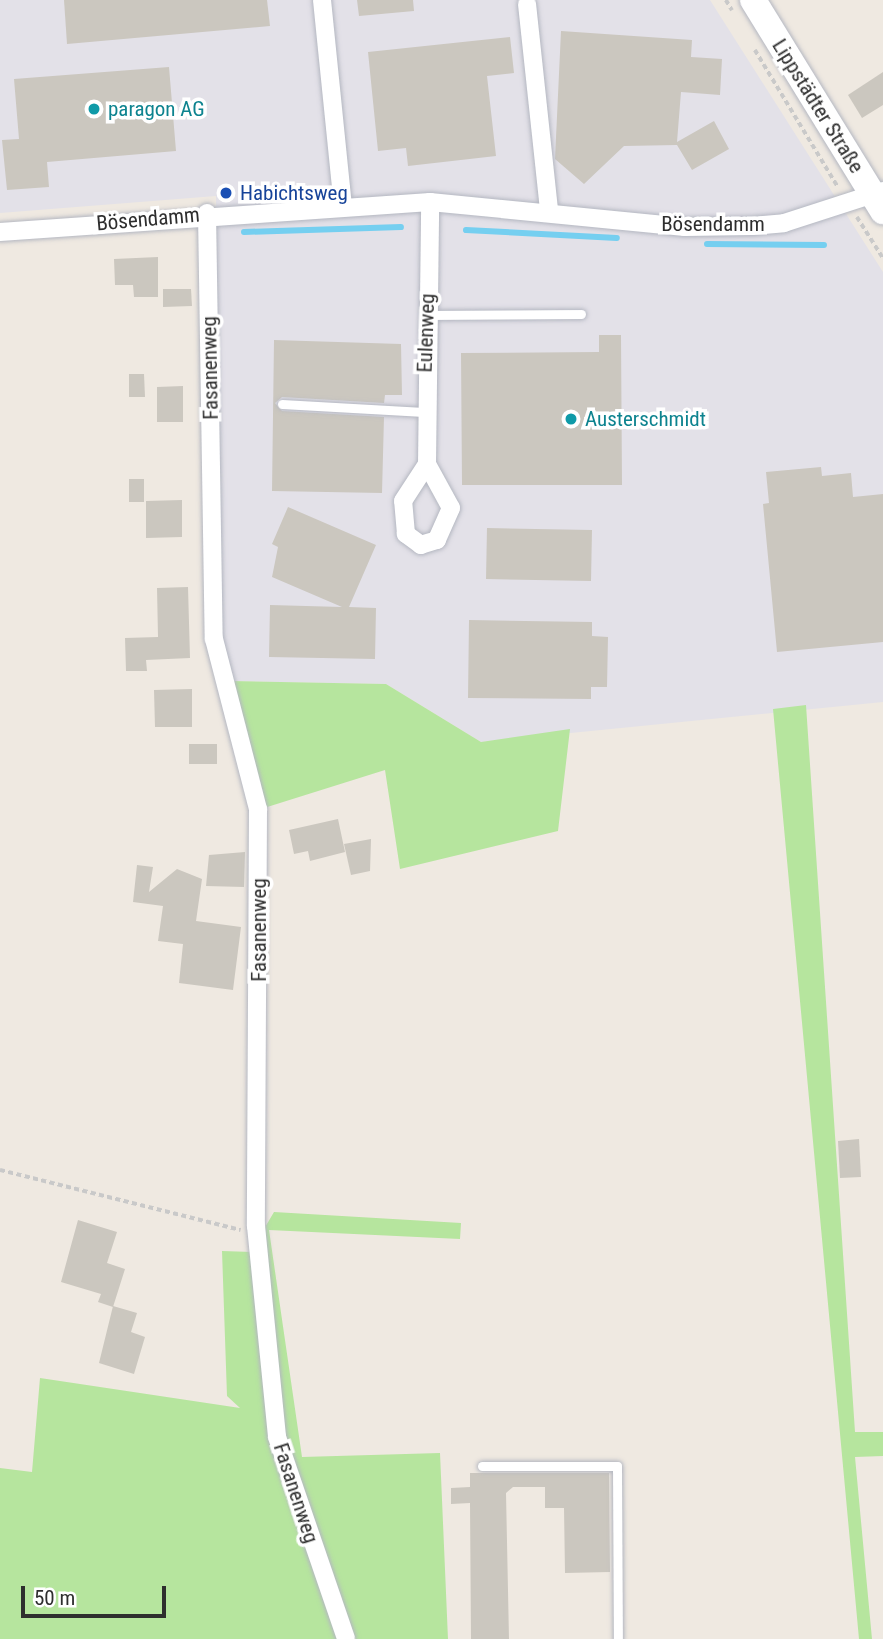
<!DOCTYPE html>
<meta charset="utf-8">
<style>
body{margin:0}
#map{position:relative;width:883px;height:1639px;overflow:hidden;background:#efe9e1;font-family:"Roboto Condensed",sans-serif}
div>[style]{position:absolute}
[style*='--x']{left:calc(var(--x)*1px);top:calc(var(--y)*1px);width:calc(var(--w)*1px);rotate:calc(var(--a)*1deg)}
.industrial>*{inset:0;background:#e3e1e8}
.green>*{inset:0;background:#b6e59e}
.stream>*{height:6px;margin:-3px;padding:0 3px;transform-origin:3px;border-radius:3px;background:#75cff0}
.building>*{inset:0;background:#cbc7bf}
.path>*{height:3.5px;margin-top:-1.75px;transform-origin:0;background:repeating-linear-gradient(90deg,#c9c9c9 0 5px,transparent 0 8.5px)}
.roads{filter:drop-shadow(0 0 2px #b4b7c1) drop-shadow(0 0 2px #b4b7c1)}
.service>*{height:9px;margin:-4.5px;padding:0 4.5px;transform-origin:4.5px;border-radius:4.5px;background:#fff}
.minor>*{height:18px;margin:-9px;padding:0 9px;transform-origin:9px;border-radius:9px;background:#fff}
.secondary>*{height:26px;margin:-13px;padding:0 13px;transform-origin:13px;border-radius:13px;background:#fff}
.dots>*{width:19px;height:19px;translate:-50% -50%;box-sizing:border-box;border:4px solid #fff;border-radius:50%}
span{translate:-50% -50%;white-space:nowrap;text-align:center;line-height:1.15;-webkit-text-stroke:7px #fff;paint-order:stroke}
.street-label{font-size:21px;color:#2e2e2e}
.culture-label{font-size:21px;color:#0d838f}
.left{translate:0 -50%;text-align:left}
.transit-label{font-size:21px;color:#164399}
.scale{position:absolute;left:21px;top:1586px;width:145px;height:32px;box-sizing:border-box;border:4px solid #2e2e2e;border-top:0;padding-left:9px;font-size:21px;line-height:24px;white-space:nowrap;color:#2e2e2e;-webkit-text-stroke:5px #fff;paint-order:stroke}
</style>
<div id="map">
<div class="industrial">
<div style="clip-path:polygon(0 0,710px 0,883px 272px,883px 702px,481px 742px,386px 684px,229px 681px,220px 638px,216px 196px,0 213px)"></div>
</div>
<div class="green">
<div style="clip-path:polygon(229px 681px,386px 684px,481px 742px,570px 729px,558px 831px,400px 869px,385px 770px,264px 808px)"></div>
<div style="clip-path:polygon(806px 705px,855px 1432px,883px 1432px,883px 1456px,855px 1457px,872px 1639px,859px 1639px,773px 709px)"></div>
<div style="clip-path:polygon(274px 1212px,461px 1223px,460px 1239px,269px 1230px,302px 1457px,440px 1453px,448px 1639px,353px 1639px,281px 1436px,264px 1229px)"></div>
<div style="clip-path:polygon(222px 1251px,252px 1252px,271px 1439px,338px 1639px,0 1639px,0 1468px,32px 1472px,40px 1378px,240px 1408px,227px 1396px)"></div>
</div>
<div class="stream">
<div style="--x:466;--y:230;--w:151;--a:3"></div>
<div style="--x:244;--y:232;--w:157;--a:-1.8"></div>
<div style="--x:707;--y:244;--w:117;--a:0.5"></div>
</div>
<div class="building">
<div style="clip-path:polygon(64px 0,267px 0,270px 26px,67px 44px)"></div>
<div style="clip-path:polygon(357px 0,413px 0,414px 11px,359px 16px)"></div>
<div style="clip-path:polygon(561px 31px,692px 40px,691px 57px,722px 59px,720px 95px,681px 92px,677px 142px,714px 121px,729px 149px,692px 170px,677px 145px,624px 146px,584px 184px,555px 159px)"></div>
<div style="clip-path:polygon(510px 37px,514px 73px,487px 76px,496px 156px,408px 166px,406px 148px,378px 151px,368px 52px)"></div>
<div style="clip-path:polygon(169px 67px,176px 151px,47px 162px,49px 187px,7px 190px,2px 140px,19px 139px,14px 79px)"></div>
<div style="clip-path:polygon(883px 72px,883px 105px,862px 118px,848px 95px)"></div>
<div style="clip-path:polygon(158px 257px,158px 297px,134px 297px,133px 285px,115px 285px,114px 259px)"></div>
<div style="clip-path:polygon(163px 289px,191px 289px,192px 306px,163px 307px)"></div>
<div style="clip-path:polygon(599px 335px,621px 335px,622px 485px,462px 485px,461px 353px,599px 352px)"></div>
<div style="clip-path:polygon(274px 340px,401px 344px,402px 395px,385px 395px,384px 403px,282px 397px,275px 403px,282px 411px,384px 417px,382px 493px,272px 491px)"></div>
<div style="clip-path:polygon(129px 374px,144px 374px,145px 397px,129px 397px)"></div>
<div style="clip-path:polygon(183px 386px,183px 422px,157px 422px,157px 387px)"></div>
<div style="clip-path:polygon(821px 467px,822px 476px,851px 473px,853px 497px,883px 494px,883px 642px,777px 652px,763px 504px,769px 503px,766px 472px)"></div>
<div style="clip-path:polygon(129px 479px,144px 479px,144px 502px,129px 502px)"></div>
<div style="clip-path:polygon(182px 500px,182px 537px,146px 538px,146px 501px)"></div>
<div style="clip-path:polygon(288px 507px,376px 545px,349px 607px,376px 608px,375px 659px,269px 657px,270px 605px,342px 607px,272px 577px,278px 547px,272px 544px)"></div>
<div style="clip-path:polygon(487px 528px,592px 530px,591px 581px,486px 579px)"></div>
<div style="clip-path:polygon(188px 587px,190px 658px,146px 660px,147px 671px,126px 671px,125px 638px,158px 637px,157px 588px)"></div>
<div style="clip-path:polygon(469px 620px,592px 622px,592px 636px,608px 637px,607px 687px,591px 687px,591px 699px,468px 698px)"></div>
<div style="clip-path:polygon(192px 689px,192px 727px,155px 727px,154px 690px)"></div>
<div style="clip-path:polygon(189px 744px,217px 744px,217px 764px,189px 764px)"></div>
<div style="clip-path:polygon(338px 819px,345px 852px,310px 861px,308px 851px,294px 854px,289px 830px)"></div>
<div style="clip-path:polygon(371px 839px,370px 871px,351px 875px,344px 844px)"></div>
<div style="clip-path:polygon(245px 852px,244px 887px,206px 886px,209px 855px)"></div>
<div style="clip-path:polygon(137px 865px,153px 867px,149px 892px,177px 869px,202px 879px,196px 921px,241px 927px,233px 990px,179px 983px,183px 944px,158px 941px,163px 906px,133px 902px)"></div>
<div style="clip-path:polygon(859px 1139px,861px 1177px,840px 1178px,838px 1141px)"></div>
<div style="clip-path:polygon(78px 1220px,117px 1232px,107px 1263px,125px 1269px,113px 1307px,98px 1302px,101px 1294px,61px 1282px)"></div>
<div style="clip-path:polygon(113px 1306px,137px 1313px,131px 1332px,145px 1337px,134px 1374px,99px 1363px)"></div>
<div style="clip-path:polygon(470px 1473px,609px 1473px,610px 1572px,565px 1573px,564px 1508px,545px 1508px,545px 1487px,513px 1487px,506px 1493px,509px 1639px,471px 1639px,470px 1503px,451px 1504px,451px 1488px,470px 1487px)"></div>
</div>
<div class="path">
<div style="--x:726;--y:0;--w:12;--a:59"></div>
<div style="--x:755;--y:50;--w:160;--a:58.8"></div>
<div style="--x:857;--y:217;--w:49;--a:57.6"></div>
<div style="--x:0;--y:1170;--w:248;--a:14"></div>
</div>
<div class="roads">
<div class="service">
<div style="--x:429;--y:315;--w:152;--a:-0.4"></div>
<div style="--x:282;--y:404;--w:142;--a:3.2"></div>
<div style="--x:482;--y:1466;--w:135;--a:0"></div>
<div style="--x:617;--y:1466;--w:173;--a:89.7"></div>
</div>
<div class="minor">
<div style="--x:322;--y:0;--w:206;--a:84.2"></div>
<div style="--x:527;--y:4;--w:208;--a:83.9"></div>
<div style="--x:207;--y:213;--w:426;--a:89.1"></div>
<div style="--x:214;--y:639;--w:176;--a:75.5"></div>
<div style="--x:258;--y:809;--w:417;--a:90.3"></div>
<div style="--x:256;--y:1226;--w:212;--a:84.3"></div>
<div style="--x:277;--y:1437;--w:213;--a:71.1"></div>
<div style="--x:0;--y:232;--w:431;--a:-4"></div>
<div style="--x:430;--y:202;--w:256;--a:5.6"></div>
<div style="--x:685;--y:227;--w:67;--a:-0.9"></div>
<div style="--x:752;--y:226;--w:32;--a:-5"></div>
<div style="--x:784;--y:223;--w:104;--a:-17.9"></div>
<div style="--x:427;--y:464;--w:50;--a:61.4"></div>
<div style="--x:451;--y:508;--w:35;--a:114"></div>
<div style="--x:437;--y:540;--w:17;--a:163"></div>
<div style="--x:421;--y:545;--w:19;--a:-144"></div>
<div style="--x:406;--y:534;--w:33;--a:-95"></div>
<div style="--x:403;--y:501;--w:44;--a:-57"></div>
<div style="--x:427;--y:464;--w:262;--a:-89.3"></div>
</div>
<div class="secondary">
<div style="--x:753;--y:0;--w:248;--a:58.4"></div>
</div>
</div>
<div class="dots">
<div style="left:94px;top:109px;background:#0f9aa8"></div>
<div style="left:226px;top:193px;background:#1a4fb4"></div>
<div style="left:571px;top:419px;background:#0f9aa8"></div>
</div>
<div class="street-label">
<span style="left:818px;top:106px;rotate:58deg">Lippstädter Straße</span>
<span style="left:148px;top:219px;rotate:-5deg">Bösendamm</span>
<span style="left:713px;top:224px">Bösendamm</span>
<span style="left:426px;top:333px;rotate:-88deg">Eulenweg</span>
<span style="left:210px;top:368px;rotate:-91deg">Fasanenweg</span>
<span style="left:259px;top:930px;rotate:-90deg">Fasanenweg</span>
<span style="left:296px;top:1493px;rotate:72deg">Fasanenweg</span>
</div>
<div class="culture-label">
<span class="left" style="left:108px;top:109px">paragon AG</span>
<span class="left" style="left:585px;top:419px">Austerschmidt</span>
</div>
<div class="transit-label">
<span class="left" style="left:240px;top:193px">Habichtsweg</span>
</div>
<div class="scale">50 m</div>
</div>
